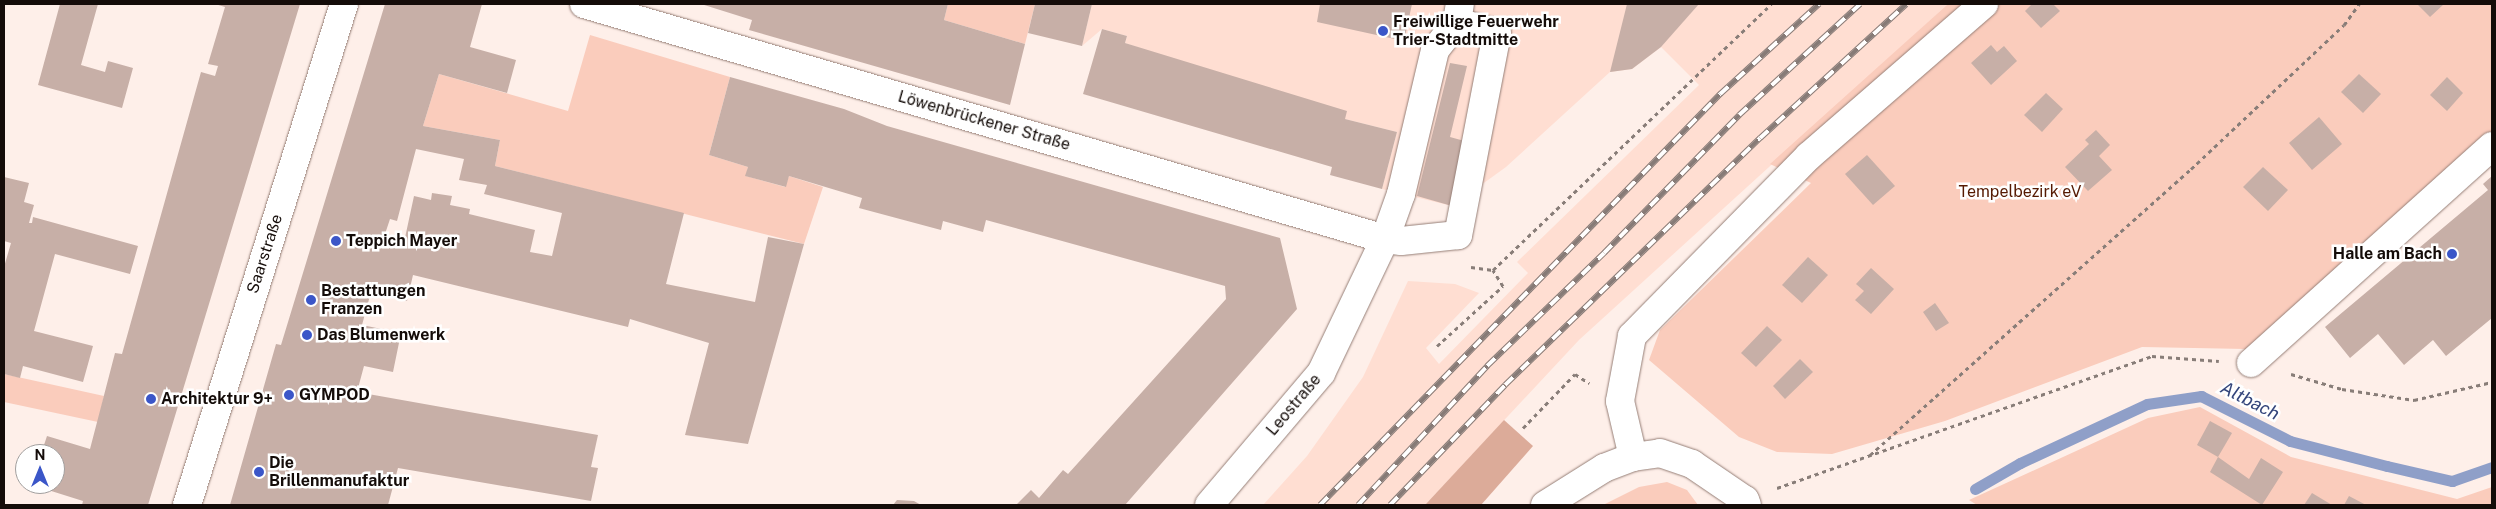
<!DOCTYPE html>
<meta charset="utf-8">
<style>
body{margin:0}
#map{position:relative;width:2496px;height:509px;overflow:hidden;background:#feefe9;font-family:"Public Sans",sans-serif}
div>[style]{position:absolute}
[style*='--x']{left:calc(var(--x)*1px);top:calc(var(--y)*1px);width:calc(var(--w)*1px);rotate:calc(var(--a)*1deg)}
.built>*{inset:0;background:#ffded2}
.green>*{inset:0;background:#faccbc}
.forest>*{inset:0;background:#dcab99}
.stream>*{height:11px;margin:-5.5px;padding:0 5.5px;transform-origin:5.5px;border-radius:5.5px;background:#8f9fc8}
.building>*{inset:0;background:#c7afa7}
.path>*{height:3px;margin-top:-1.5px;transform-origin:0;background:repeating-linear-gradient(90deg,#887d78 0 4px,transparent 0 8px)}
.roads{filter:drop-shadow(0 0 1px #957e76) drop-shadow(0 0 1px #957e76)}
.minor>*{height:28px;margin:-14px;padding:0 14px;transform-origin:14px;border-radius:14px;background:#fff}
.major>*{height:28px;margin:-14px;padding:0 14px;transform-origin:14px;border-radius:14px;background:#fff}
.rail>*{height:5.5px;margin-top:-2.75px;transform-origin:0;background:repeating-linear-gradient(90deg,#fff 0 11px,#877b77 0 22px);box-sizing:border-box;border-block:1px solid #877b77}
.dots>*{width:14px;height:14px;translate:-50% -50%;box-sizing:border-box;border:2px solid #fff;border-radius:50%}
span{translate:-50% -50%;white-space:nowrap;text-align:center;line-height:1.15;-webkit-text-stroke:5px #fff;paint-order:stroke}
.poi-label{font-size:16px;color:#140c09;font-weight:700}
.left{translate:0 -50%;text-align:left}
.right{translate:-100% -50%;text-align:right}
.street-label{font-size:16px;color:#140c09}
.park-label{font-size:16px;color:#551a02}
.water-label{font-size:18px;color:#34457b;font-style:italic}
.frame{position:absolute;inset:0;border:5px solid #140c09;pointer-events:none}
.north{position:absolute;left:15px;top:444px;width:50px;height:50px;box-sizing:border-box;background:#fff;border:1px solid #a19e9d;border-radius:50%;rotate:0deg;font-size:14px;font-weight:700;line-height:20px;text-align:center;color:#140c09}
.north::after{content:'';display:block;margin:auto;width:18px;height:22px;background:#3b56c8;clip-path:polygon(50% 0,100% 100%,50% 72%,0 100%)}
</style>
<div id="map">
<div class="built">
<div style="clip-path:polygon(1092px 4px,1948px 4px,1579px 340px,1425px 505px,1263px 505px,1307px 456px,1363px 377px,1408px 281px,1455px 284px,1479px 293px,1426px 348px,1439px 364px,1528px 273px,1517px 262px,1699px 85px,1661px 47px,1632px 69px,1610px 72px,1506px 167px,1452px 206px,1382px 189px,1397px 132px,1345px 119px,1125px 43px,1127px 36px,1102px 29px,1082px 46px)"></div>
</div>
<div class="green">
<div style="clip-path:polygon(948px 4px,956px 5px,1035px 4px,1025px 44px,944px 20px)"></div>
<div style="clip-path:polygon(1948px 4px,2492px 4px,2492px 134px,2246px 349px,2142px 347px,1945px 421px,1832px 454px,1777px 452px,1739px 437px,1649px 360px,1660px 330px,1811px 183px,1770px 164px)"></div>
<div style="clip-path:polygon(590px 35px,730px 77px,709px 155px,748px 167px,746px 176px,785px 187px,789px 176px,823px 187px,804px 244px,495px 166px,500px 140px,423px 126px,439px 74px,568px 111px)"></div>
<div style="clip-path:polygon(4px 374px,104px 396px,98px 422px,4px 402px)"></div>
<div style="clip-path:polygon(2200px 407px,2291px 457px,2457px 499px,2492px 487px,2492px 505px,1977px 505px,1969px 500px,2148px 418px)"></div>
<div style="clip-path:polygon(1667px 482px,1687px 490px,1698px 505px,1603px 505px,1639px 487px)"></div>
</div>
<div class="forest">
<div style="clip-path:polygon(1504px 420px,1533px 446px,1481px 505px,1425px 505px)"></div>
</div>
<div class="stream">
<div style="--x:1975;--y:489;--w:52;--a:-30"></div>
<div style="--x:2020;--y:463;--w:140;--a:-24.9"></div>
<div style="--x:2147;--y:404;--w:55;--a:-8.4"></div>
<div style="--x:2201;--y:396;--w:100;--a:26.8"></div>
<div style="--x:2290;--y:441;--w:100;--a:14.5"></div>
<div style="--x:2387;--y:466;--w:67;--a:13"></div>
<div style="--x:2452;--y:481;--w:42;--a:-19.3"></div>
</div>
<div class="building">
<div style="clip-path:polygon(60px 4px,98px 4px,81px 65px,105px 72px,108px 61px,133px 68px,122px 108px,38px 85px)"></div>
<div style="clip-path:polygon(215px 4px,300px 4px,148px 505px,82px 505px,83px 501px,29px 484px,55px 484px,55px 454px,41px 454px,47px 436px,90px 449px,115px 353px,122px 354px,201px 72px,215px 76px,218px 66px,208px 64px,225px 7px)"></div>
<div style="clip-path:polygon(evenodd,385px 4px,482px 4px,470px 47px,516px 60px,507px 93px,439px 74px,423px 126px,500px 140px,495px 166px,684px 213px,666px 284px,755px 302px,768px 237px,804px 244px,748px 444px,685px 435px,709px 343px,630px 319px,628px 327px,413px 275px,407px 301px,371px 292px,362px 325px,401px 333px,393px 372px,364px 366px,357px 392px,598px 435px,591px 467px,598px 468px,591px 501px,398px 468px,388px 505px,230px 505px,276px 344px,281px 345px,385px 4px,416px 149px,464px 159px,459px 180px,487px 185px,484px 194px,562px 213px,552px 256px,530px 252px,535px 230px,469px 214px,470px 209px,450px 205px,452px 196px,432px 193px,431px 200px,414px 196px,403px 247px,382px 243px,390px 219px,397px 221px,416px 149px)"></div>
<div style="clip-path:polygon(701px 4px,948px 4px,944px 20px,1025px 44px,1010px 105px,749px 30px,752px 20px)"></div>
<div style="clip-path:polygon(1035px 4px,1092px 4px,1082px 46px,1028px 33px)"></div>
<div style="clip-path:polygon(1320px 4px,1412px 4px,1404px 41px,1317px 22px)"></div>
<div style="clip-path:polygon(1627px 4px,1699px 4px,1661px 47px,1632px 69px,1610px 72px)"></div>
<div style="clip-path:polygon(2032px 4px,2053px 4px,2060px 11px,2041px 28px,2025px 11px)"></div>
<div style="clip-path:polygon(2417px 4px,2444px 4px,2430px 17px)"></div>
<div style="clip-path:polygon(1102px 29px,1127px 36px,1125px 43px,1347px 111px,1345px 119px,1397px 132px,1382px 189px,1330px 175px,1332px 167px,1083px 94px)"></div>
<div style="clip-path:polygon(1991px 45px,1997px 52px,2004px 46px,2017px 61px,1991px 85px,1971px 63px)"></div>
<div style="clip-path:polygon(1450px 63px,1467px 66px,1450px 137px,1468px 142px,1452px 206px,1417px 196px)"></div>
<div style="clip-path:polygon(2359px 74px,2381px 94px,2363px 113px,2341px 92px)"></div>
<div style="clip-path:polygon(730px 77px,844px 109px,887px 126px,1280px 238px,1297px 309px,1125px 505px,1016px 505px,1031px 490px,1039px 498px,1063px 470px,1068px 474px,1226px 299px,1225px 286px,986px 220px,983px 232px,943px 221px,941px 230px,859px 208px,862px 198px,789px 176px,786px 187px,745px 176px,748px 167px,709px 155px)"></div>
<div style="clip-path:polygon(2447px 77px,2463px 93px,2447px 111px,2430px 95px)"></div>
<div style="clip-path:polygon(2046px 93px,2063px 109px,2042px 132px,2024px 115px)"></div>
<div style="clip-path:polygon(2319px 117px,2342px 144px,2312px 170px,2289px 143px)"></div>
<div style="clip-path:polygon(2096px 130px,2110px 145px,2099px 156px,2112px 170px,2088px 191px,2065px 167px,2089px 144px,2085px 140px)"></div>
<div style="clip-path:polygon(1867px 155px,1895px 186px,1873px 205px,1845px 174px)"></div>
<div style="clip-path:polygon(2263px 167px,2288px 190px,2268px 211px,2243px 187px)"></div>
<div style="clip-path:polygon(2492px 176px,2492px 318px,2446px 356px,2433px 340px,2404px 365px,2378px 334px,2350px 358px,2325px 327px,2488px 190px,2483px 184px)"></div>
<div style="clip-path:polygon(4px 177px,29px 183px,24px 202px,34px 205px,29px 223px,32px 223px,33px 217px,138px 246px,130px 274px,55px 254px,34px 331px,93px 346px,83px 382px,23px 366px,20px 378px,4px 374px,4px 267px,11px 243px,4px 241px)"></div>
<div style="clip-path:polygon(1808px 257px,1828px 275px,1802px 303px,1782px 285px)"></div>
<div style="clip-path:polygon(1871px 268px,1894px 289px,1871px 314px,1855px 300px,1864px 291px,1856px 284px)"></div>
<div style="clip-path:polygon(1935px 303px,1949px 323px,1936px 331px,1923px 312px)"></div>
<div style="clip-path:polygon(1767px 326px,1782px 340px,1756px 367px,1741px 353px)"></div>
<div style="clip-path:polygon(1800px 359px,1813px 372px,1785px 399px,1773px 386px)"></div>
<div style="clip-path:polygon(2210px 421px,2232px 433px,2218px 457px,2197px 445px)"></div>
<div style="clip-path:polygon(2218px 457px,2249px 479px,2261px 458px,2283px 472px,2262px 505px,2210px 472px)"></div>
<div style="clip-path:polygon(2312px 493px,2332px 505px,2304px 505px)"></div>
<div style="clip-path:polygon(2349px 496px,2366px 505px,2344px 505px)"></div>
<div style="clip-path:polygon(897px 500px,914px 501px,921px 505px,893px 505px)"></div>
</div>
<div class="path">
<div style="--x:1471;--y:267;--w:22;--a:8"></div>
<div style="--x:1493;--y:270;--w:385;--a:-43.7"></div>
<div style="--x:1437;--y:346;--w:89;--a:-42.3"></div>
<div style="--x:1503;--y:286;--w:19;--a:-122"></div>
<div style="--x:2291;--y:374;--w:53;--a:16.4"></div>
<div style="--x:2342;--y:389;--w:73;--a:8.7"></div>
<div style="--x:2414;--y:400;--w:80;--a:-13"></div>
<div style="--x:1523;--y:428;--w:75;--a:-46.1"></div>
<div style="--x:1575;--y:374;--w:17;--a:33"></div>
<div style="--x:1870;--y:455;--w:430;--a:-41.7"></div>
<div style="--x:2191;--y:169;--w:210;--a:-43.3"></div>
<div style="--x:2344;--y:25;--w:26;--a:-54"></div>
<div style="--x:1777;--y:488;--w:398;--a:-19.4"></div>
<div style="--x:2152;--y:356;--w:67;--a:4.3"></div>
</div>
<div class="roads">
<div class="minor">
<div style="--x:584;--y:4;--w:835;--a:16.35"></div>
<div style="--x:1385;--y:239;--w:148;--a:115.5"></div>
<div style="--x:1321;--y:373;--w:173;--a:130.3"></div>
<div style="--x:1457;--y:22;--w:41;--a:15.4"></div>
<div style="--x:1497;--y:33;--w:206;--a:100.9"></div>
<div style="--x:1458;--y:235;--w:57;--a:174"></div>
<div style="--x:1401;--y:241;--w:16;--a:-173"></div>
<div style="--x:1385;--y:239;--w:48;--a:-70.4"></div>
<div style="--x:1401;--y:194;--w:148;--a:-76.7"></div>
<div style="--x:1435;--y:50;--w:36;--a:-52"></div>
<div style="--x:1457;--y:22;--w:18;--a:-81"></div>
<div style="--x:2251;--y:363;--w:324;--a:-42"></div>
<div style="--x:1633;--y:457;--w:57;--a:-103.1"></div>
<div style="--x:1620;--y:401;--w:66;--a:-79.5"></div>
<div style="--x:1632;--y:336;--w:252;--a:-45.5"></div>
<div style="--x:1809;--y:156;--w:232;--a:-41"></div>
<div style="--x:1545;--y:505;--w:70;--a:-32.1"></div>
<div style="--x:1604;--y:468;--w:31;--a:-21"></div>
<div style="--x:1633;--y:457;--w:27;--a:-8"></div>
<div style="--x:1660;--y:453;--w:34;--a:19"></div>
<div style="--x:1692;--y:464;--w:64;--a:34.2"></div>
<div style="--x:1745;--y:500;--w:5;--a:68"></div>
</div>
<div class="major">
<div style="--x:187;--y:505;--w:525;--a:-72.6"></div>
</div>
</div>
<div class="rail">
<div style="--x:1320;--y:505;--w:574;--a:-45.78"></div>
<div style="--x:1720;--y:94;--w:134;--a:-42.3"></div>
<div style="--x:1358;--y:505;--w:190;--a:-47.1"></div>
<div style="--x:1487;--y:366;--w:163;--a:-44"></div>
<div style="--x:1604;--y:253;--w:193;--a:-45.6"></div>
<div style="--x:1739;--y:115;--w:164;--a:-42.5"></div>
<div style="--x:1390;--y:505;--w:166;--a:-46.2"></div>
<div style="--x:1505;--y:385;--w:355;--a:-44.1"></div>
<div style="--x:1760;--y:138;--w:198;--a:-42.5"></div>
</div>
<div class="dots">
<div style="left:1383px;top:31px;background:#3b56c8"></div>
<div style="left:336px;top:241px;background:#3b56c8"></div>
<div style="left:2452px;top:254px;background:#3b56c8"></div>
<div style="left:311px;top:300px;background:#3b56c8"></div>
<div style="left:307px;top:335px;background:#3b56c8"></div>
<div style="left:289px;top:395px;background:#3b56c8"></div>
<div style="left:151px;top:399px;background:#3b56c8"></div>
<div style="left:259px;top:472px;background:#3b56c8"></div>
</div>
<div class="poi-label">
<span class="left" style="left:1393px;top:31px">Freiwillige Feuerwehr<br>Trier-Stadtmitte</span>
<span class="left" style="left:346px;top:241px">Teppich Mayer</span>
<span class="right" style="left:2442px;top:254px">Halle am Bach</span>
<span class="left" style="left:321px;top:300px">Bestattungen<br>Franzen</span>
<span class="left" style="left:317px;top:335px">Das Blumenwerk</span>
<span class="left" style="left:299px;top:395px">GYMPOD</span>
<span class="left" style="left:161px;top:399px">Architektur 9+</span>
<span class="left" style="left:269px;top:472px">Die<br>Brillenmanufaktur</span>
</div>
<div class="street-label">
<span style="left:984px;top:121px;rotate:16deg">Löwenbrückener Straße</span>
<span style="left:265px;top:254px;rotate:-72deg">Saarstraße</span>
<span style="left:1294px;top:405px;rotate:-50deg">Leostraße</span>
</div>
<div class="park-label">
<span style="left:2020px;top:192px">Tempelbezirk eV</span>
</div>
<div class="water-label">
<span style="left:2250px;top:401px;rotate:27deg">Altbach</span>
</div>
<div class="frame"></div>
<div class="north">N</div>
</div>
